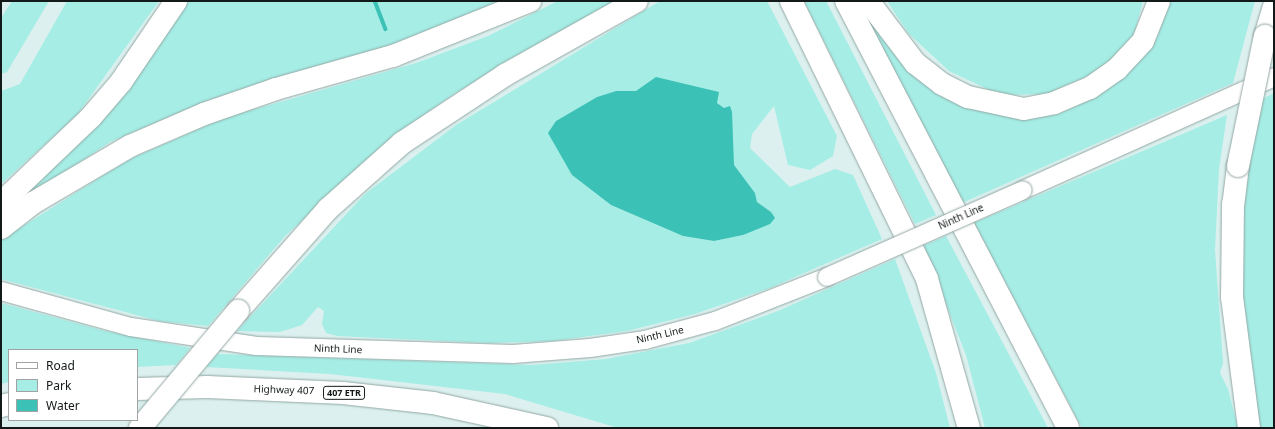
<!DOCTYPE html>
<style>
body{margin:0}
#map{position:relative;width:1275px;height:429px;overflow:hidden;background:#dcf1ef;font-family:"Noto Sans",sans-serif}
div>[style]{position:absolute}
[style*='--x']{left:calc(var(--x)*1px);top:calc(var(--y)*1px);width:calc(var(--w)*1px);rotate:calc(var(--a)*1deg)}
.green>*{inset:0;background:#a5ede5}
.water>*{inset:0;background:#3cc1b6}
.stream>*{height:3.5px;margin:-1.75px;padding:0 1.75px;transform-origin:1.75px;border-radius:1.75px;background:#3cc1b6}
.roads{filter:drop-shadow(0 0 1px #93a7a4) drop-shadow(0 0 1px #93a7a4)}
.secondary>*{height:18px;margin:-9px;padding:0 9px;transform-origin:9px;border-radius:9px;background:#fff}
.motorway>*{height:22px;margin:-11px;padding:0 11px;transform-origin:11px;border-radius:11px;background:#fff}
.bridges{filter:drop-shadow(0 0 1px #93a7a4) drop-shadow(0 0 1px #93a7a4)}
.secondary-bridge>*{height:18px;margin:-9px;padding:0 9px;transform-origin:9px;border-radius:9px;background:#fff}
.motorway-bridge>*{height:22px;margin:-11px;padding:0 11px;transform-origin:11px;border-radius:11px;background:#fff}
span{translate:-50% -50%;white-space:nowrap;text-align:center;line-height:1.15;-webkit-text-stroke:3.5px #fff;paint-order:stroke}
.shield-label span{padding:1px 3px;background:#fff;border:1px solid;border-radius:3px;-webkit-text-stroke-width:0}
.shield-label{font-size:9px;color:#121918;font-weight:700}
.street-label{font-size:10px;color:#121918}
.frame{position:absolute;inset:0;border:2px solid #121918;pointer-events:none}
.legend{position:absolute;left:8px;top:349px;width:130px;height:72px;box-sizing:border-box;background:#fff;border:1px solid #a0a3a3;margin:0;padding:5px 7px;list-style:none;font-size:12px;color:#121918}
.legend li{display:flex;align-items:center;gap:8px;height:20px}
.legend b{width:20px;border:1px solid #a0a3a3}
</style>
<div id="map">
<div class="green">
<div style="clip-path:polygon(12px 1px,49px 1px,7px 72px,1px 74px,1px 18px)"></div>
<div style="clip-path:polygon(67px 1px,159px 1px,77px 115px,1px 184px,1px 91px,20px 84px)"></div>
<div style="clip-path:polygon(186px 1px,498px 1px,425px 35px,212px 99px,110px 142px,35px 192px,30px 187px)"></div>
<div style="clip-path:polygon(558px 1px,615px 1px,455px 93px,401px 131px,285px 236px,208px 326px,159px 321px,1px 279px,1px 240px,128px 160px,224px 118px,416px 63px,488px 36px)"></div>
<div style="clip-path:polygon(evenodd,660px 1px,767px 1px,837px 136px,833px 156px,810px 170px,788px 165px,774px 106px,752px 134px,750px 148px,790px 187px,835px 169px,853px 175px,882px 239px,770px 288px,695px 314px,627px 331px,553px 341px,489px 343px,337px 336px,326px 333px,322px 324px,324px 311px,318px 307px,302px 325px,280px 332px,237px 331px,365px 194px,456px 125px,660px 1px,616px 91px,717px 103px,724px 108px,734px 166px,755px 193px,757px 202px,771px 212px,743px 235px,714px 241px,683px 236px,611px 205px,572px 175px,556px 121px,597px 97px,616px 91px)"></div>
<div style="clip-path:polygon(804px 1px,826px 1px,936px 215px,915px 224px)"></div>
<div style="clip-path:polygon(854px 1px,905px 64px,1018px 117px,1063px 112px,1095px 96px,1135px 64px,1157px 38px,1170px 1px,1255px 1px,1233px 83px,962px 203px)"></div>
<div style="clip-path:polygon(887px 1px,1143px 1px,1134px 35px,1099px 71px,1047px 94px,1000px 95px,949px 71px,909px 34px)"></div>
<div style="clip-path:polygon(1274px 93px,1274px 428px,1258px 428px,1233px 233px,1249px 106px)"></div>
<div style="clip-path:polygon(1227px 115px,1219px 169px,1215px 250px,1223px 363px,1220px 373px,1228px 389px,1238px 428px,1082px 428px,974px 223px)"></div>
<div style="clip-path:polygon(946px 236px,1048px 428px,985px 428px,966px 355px,923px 246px)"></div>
<div style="clip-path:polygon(895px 259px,936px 373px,950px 428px,618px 428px,505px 394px,330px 374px,206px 367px,218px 354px,532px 365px,606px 359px,689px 343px,778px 311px)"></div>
<div style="clip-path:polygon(1px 303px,105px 331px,190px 348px,176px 365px,137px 367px,137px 350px,9px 350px,9px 382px,1px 384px)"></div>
</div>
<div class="water">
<div style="clip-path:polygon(656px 77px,719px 92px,717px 103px,724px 108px,730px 106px,732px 112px,734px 165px,755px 193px,757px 202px,771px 212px,775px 218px,770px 224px,743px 235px,714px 241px,683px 236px,611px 205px,572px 175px,548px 133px,556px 121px,597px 97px,616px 91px,636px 91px)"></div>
</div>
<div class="stream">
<div style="--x:375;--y:1;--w:30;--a:69"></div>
</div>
<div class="roads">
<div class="secondary">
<div style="--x:1023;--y:190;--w:275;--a:-24.2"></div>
<div style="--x:1;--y:291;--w:135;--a:15.5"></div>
<div style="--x:131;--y:327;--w:127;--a:8.6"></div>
<div style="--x:257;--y:346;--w:256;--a:1.8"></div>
<div style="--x:513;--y:354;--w:77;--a:-4.5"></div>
<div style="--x:590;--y:348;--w:56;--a:-8.3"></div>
<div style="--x:645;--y:340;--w:73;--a:-15.2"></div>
<div style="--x:715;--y:321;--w:120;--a:-21.4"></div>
</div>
<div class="motorway">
<div style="--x:791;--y:1;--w:309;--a:63.9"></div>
<div style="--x:927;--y:279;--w:155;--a:74.3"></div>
<div style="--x:846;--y:1;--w:481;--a:62.5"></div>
<div style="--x:868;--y:1;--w:78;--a:52.8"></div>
<div style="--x:915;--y:63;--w:34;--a:38"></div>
<div style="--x:942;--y:84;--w:29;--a:27"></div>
<div style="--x:968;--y:97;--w:57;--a:12.1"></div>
<div style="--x:1024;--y:109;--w:31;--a:-11"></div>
<div style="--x:1054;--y:103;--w:39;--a:-23"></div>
<div style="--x:1090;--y:88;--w:33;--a:-35"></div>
<div style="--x:1117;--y:69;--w:38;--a:-47"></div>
<div style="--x:1143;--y:41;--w:43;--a:-68.2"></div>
<div style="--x:1265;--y:36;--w:30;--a:-73"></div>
<div style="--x:1238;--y:166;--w:38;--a:97"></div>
<div style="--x:1233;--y:204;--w:93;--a:90.6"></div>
<div style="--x:1232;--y:297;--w:132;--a:82.6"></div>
<div style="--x:1;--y:203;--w:124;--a:-43.7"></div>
<div style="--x:91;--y:117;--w:46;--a:-49.4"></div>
<div style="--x:121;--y:82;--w:98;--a:-55.8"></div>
<div style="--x:1;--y:228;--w:41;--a:-38"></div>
<div style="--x:33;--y:203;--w:113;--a:-30.4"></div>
<div style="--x:130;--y:146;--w:81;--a:-23.4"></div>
<div style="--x:204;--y:114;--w:76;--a:-19.1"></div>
<div style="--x:276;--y:89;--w:122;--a:-15.8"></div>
<div style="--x:393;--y:56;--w:148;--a:-21.9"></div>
<div style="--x:238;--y:311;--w:136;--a:-48.6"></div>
<div style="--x:328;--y:209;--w:99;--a:-41.7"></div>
<div style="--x:402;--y:143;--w:123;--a:-33.4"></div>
<div style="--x:505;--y:75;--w:151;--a:-29.3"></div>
<div style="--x:137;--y:389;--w:70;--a:-1.6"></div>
<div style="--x:207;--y:387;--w:136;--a:2.5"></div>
<div style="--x:343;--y:393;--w:91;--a:6.3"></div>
<div style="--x:433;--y:403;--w:117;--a:12.4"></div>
<div style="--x:1;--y:406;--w:8;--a:-14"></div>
</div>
</div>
<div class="bridges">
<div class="secondary-bridge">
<div style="--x:827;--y:277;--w:214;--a:-23.9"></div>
</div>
<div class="motorway-bridge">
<div style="--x:1238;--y:166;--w:133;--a:-78.3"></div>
<div style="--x:140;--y:428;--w:153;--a:-50.1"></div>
</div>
</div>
<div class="shield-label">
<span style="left:344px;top:393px">407 ETR</span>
</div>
<div class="street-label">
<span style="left:961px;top:217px;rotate:-24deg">Ninth Line</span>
<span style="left:660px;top:335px;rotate:-13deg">Ninth Line</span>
<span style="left:338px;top:349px;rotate:2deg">Ninth Line</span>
<span style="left:284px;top:390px;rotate:2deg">Highway 407</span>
</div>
<div class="frame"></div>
<ul class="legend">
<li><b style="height:5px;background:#fff"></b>Road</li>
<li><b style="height:11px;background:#a5ede5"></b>Park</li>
<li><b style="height:11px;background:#3cc1b6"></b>Water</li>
</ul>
</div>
